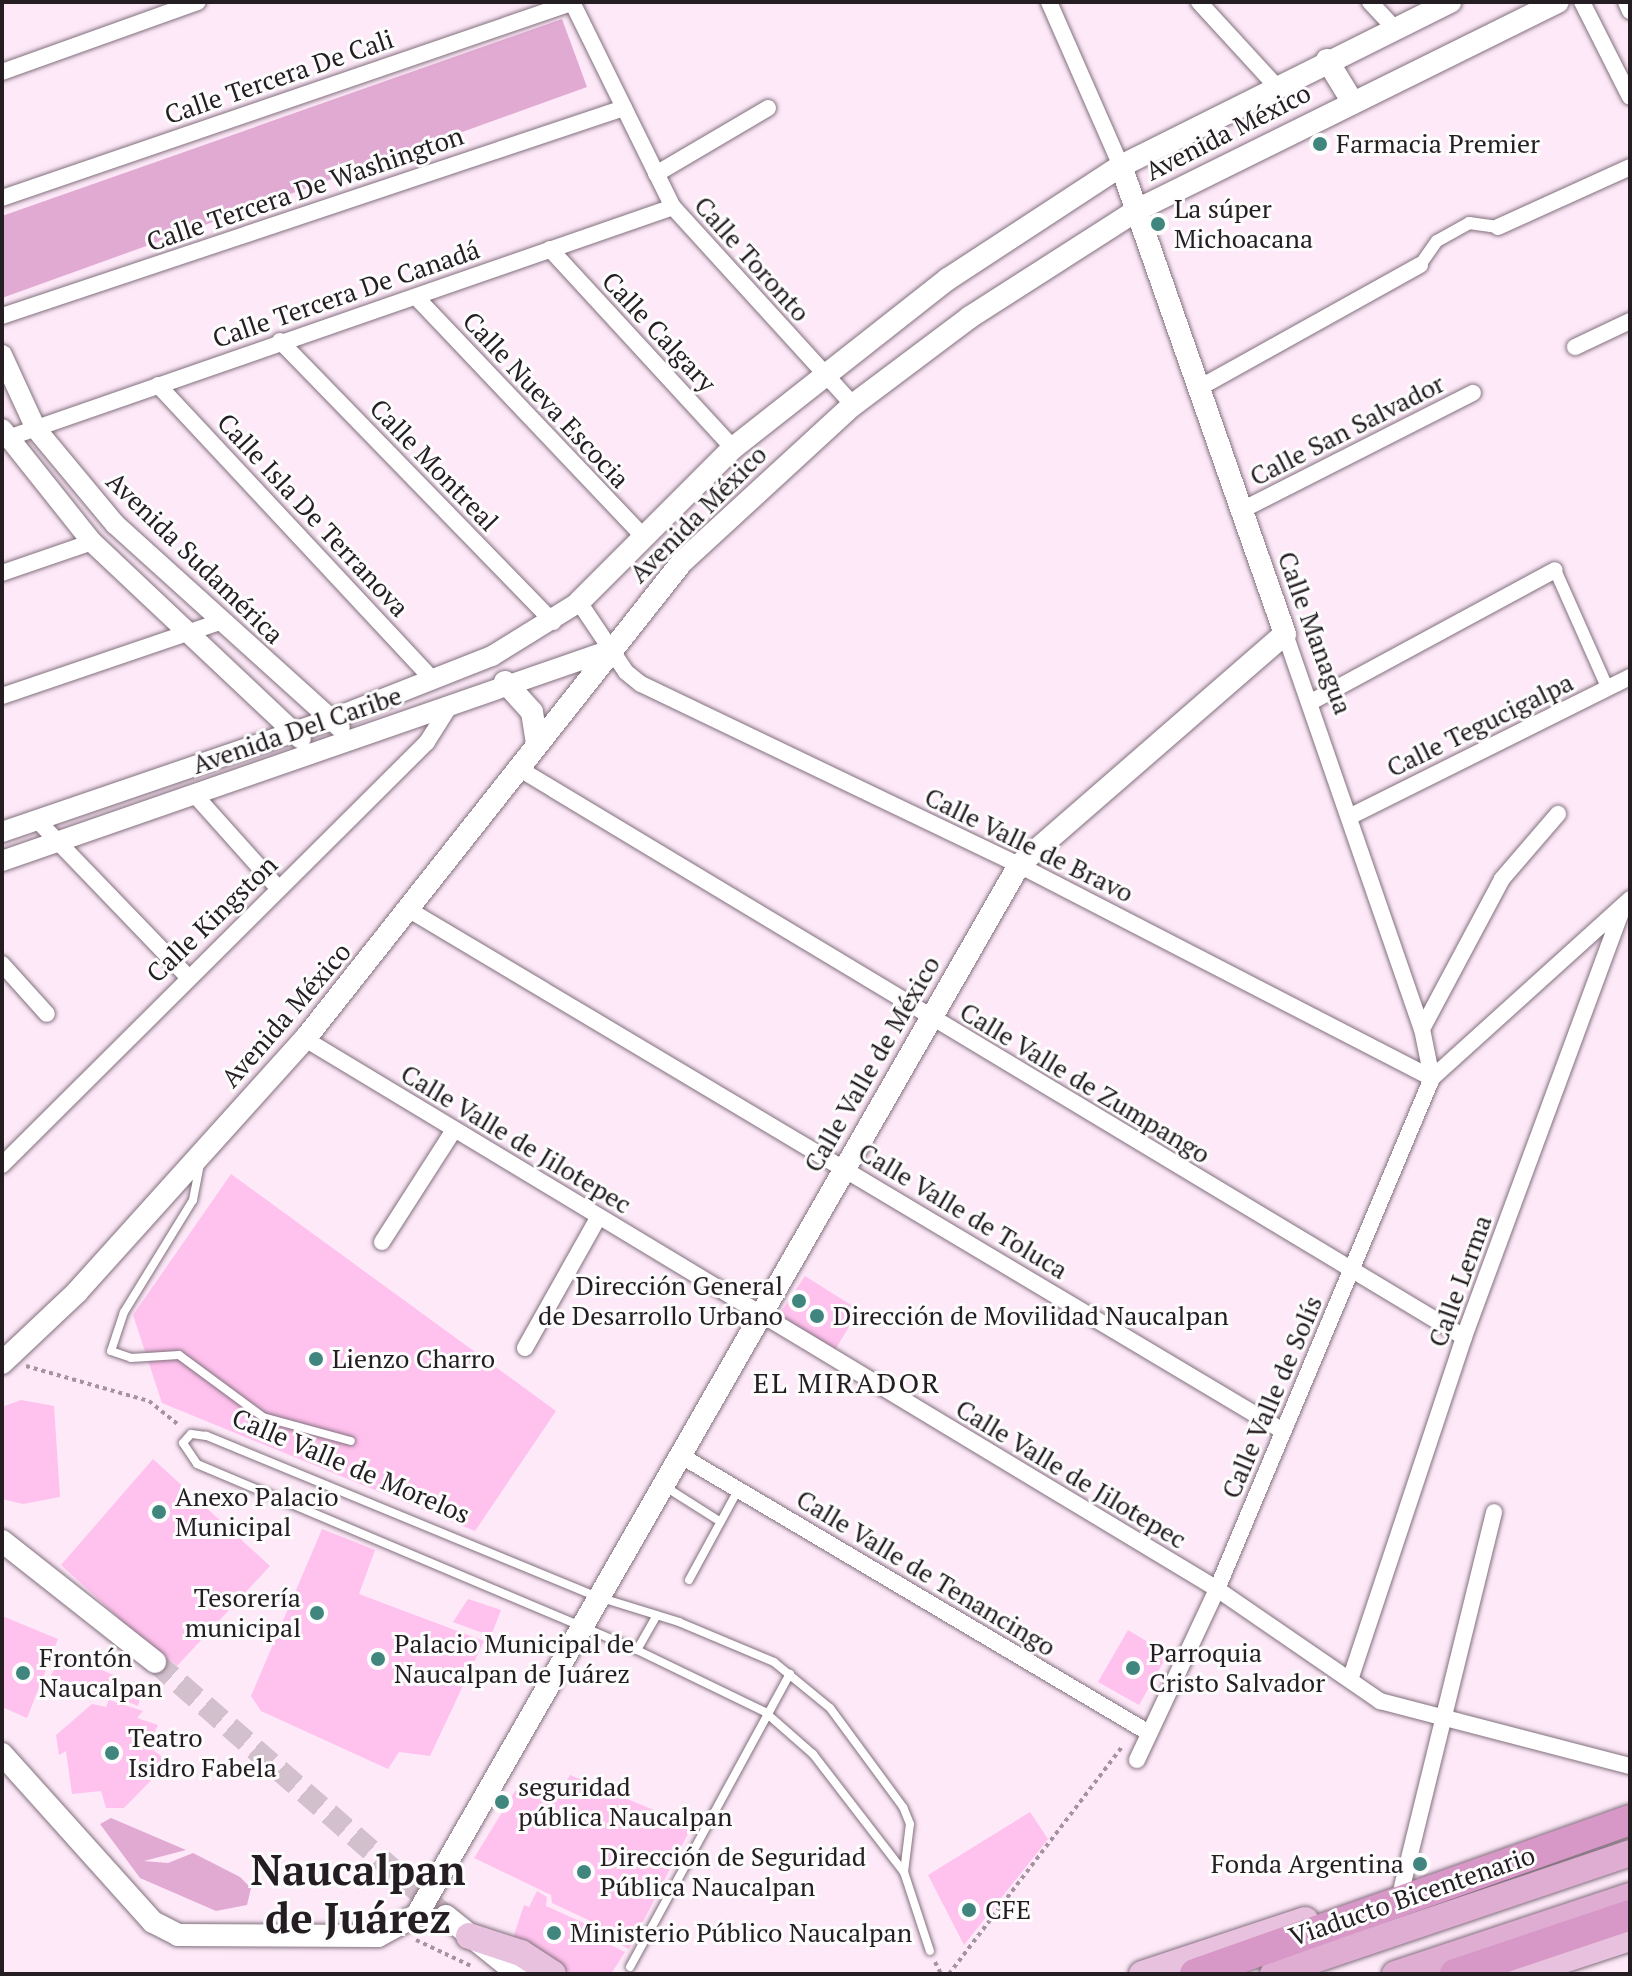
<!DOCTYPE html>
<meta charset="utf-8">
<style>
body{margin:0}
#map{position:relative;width:1632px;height:1976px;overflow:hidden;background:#fde9f8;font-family:"PT Serif",serif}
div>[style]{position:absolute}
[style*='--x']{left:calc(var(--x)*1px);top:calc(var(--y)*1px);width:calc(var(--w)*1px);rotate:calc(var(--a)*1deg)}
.green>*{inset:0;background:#e1aad3}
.building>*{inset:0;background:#ffc1ee}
.secondary-tunnel>*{height:22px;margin-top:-11px;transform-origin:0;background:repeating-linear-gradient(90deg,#d2c0cd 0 22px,transparent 0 33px)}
.path>*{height:4px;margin-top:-2px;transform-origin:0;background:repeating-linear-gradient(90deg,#a3949f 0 4px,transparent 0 8px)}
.roads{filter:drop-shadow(0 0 2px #82707d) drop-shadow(0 0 2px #82707d)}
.service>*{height:8px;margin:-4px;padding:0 4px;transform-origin:4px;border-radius:4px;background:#fff}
.pedestrian>*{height:12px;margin:-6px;padding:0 6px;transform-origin:6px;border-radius:6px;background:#fff}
.minor>*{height:16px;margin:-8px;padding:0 8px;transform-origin:8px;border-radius:8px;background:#fff}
.tertiary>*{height:20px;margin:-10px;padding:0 10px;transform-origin:10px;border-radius:10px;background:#fff}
.secondary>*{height:22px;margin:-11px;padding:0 11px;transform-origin:11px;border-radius:11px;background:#fff}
.primary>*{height:26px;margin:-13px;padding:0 13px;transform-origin:13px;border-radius:13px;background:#e7c1dd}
.trunk>*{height:26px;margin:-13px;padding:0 13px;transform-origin:13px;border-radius:13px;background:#dfacd2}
.motorway>*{height:30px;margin:-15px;padding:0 15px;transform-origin:15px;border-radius:15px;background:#d798c7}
.dots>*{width:22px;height:22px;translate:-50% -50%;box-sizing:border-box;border:4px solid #fdfdfd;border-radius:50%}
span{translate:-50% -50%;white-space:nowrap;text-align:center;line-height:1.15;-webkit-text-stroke:6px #fdfdfd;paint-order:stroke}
.street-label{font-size:26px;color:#241d22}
.poi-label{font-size:26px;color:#241d22}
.left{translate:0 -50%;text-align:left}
.right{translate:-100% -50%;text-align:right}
.neighbourhood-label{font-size:28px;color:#241d22;letter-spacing:2px}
.town-label{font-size:42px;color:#241d22;font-weight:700}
.frame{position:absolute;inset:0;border:4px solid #241d22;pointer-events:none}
</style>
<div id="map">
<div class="green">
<div style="clip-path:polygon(562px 19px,587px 87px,2px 298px,2px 216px)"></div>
<div style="clip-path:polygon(111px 1818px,186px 1850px,144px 1861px,168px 1863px,193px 1853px,240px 1877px,251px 1888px,247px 1905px,216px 1911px,140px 1878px,100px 1824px)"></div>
</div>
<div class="building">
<div style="clip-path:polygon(231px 1174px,556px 1411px,475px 1531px,162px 1403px,133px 1315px)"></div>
<div style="clip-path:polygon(805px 1276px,859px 1310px,832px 1355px,774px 1322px)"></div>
<div style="clip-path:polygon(21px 1400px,54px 1406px,60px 1497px,23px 1504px,2px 1499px,2px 1407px)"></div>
<div style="clip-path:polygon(153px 1459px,270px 1566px,177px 1666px,145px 1639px,136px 1644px,115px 1624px,118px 1617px,61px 1565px)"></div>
<div style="clip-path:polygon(322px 1529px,375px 1550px,359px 1594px,484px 1641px,430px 1756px,399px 1752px,388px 1769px,261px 1711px,251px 1696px)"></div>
<div style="clip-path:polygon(468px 1599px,501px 1610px,491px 1636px,453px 1622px)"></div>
<div style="clip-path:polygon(2px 1616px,58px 1639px,27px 1718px,2px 1707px)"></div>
<div style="clip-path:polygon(1128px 1630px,1168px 1654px,1139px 1705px,1098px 1682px)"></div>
<div style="clip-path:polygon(63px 1654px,116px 1676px,106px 1699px,51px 1675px)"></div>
<div style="clip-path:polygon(118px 1680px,142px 1691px,138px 1706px,111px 1695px)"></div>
<div style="clip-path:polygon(109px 1700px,143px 1711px,137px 1718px,158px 1725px,148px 1746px,169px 1762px,124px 1808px,106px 1808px,101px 1791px,72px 1794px,66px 1751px,59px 1755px,56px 1735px,92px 1704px,106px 1707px)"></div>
<div style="clip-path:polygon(570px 1775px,692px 1826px,629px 1949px,600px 1934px,599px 1925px,552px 1903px,551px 1895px,474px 1858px,515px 1791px,528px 1795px,533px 1784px,560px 1792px)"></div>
<div style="clip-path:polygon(1030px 1812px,1048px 1839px,964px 1945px,928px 1875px)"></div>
<div style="clip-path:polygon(537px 1891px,547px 1897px,546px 1906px,595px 1928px,594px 1937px,625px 1952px,611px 1974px,573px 1974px,513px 1938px,524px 1905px,529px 1907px)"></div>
</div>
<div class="secondary-tunnel">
<div style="--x:155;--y:1662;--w:386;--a:41.1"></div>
</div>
<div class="path">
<div style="--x:26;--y:1366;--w:128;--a:15.9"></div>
<div style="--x:149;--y:1401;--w:40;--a:39"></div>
<div style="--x:416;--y:1940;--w:63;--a:25.3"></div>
<div style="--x:935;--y:1962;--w:13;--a:63"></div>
<div style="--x:949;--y:1974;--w:285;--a:-52.7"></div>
</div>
<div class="roads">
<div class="service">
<div style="--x:200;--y:1164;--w:37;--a:101"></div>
<div style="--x:193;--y:1200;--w:132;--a:121.6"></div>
<div style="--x:124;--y:1312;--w:41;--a:108.4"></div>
<div style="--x:111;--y:1351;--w:21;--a:19"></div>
<div style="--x:131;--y:1358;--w:48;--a:-3.6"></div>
<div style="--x:179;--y:1355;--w:104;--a:36.4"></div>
<div style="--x:263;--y:1417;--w:91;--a:15.3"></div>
<div style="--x:664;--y:1486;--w:67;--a:32.3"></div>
<div style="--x:689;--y:1580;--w:102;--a:-61.4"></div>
<div style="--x:637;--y:1650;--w:40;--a:-60.3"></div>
<div style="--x:904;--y:1872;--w:48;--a:-82.9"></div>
<div style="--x:910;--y:1824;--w:18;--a:-112"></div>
<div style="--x:903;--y:1807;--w:123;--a:-126.4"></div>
<div style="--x:830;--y:1708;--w:72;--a:-140.6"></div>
<div style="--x:774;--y:1662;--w:103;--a:-157.2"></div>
<div style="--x:679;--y:1622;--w:88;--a:-162.8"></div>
<div style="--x:595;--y:1596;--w:421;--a:-157.6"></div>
<div style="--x:206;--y:1436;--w:15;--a:-172"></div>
<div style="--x:191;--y:1434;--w:12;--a:132"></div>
<div style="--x:183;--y:1443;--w:25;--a:56"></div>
<div style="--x:197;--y:1464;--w:478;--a:22.9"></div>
<div style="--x:637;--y:1650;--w:142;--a:25.8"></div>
<div style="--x:765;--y:1712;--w:64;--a:41.2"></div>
<div style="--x:813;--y:1754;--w:149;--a:52.4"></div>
<div style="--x:904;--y:1872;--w:83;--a:71.8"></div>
<div style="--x:630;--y:1967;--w:334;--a:-61.4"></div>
</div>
<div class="pedestrian">
<div style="--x:1420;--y:265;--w:29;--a:-55"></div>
<div style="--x:1437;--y:241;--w:37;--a:-29"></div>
<div style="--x:1469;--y:223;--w:29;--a:8"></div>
<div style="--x:1555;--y:570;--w:130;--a:66"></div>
</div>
<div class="minor">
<div style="--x:572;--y:2;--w:229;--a:63.8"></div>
<div style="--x:673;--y:207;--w:268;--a:47.7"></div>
<div style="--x:1049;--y:2;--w:179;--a:66.3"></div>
<div style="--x:1199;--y:2;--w:113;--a:47.5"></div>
<div style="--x:1370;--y:2;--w:34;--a:47"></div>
<div style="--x:1582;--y:2;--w:106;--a:63.2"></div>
<div style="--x:1626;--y:2;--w:10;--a:66"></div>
<div style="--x:2;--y:72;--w:208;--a:-19.7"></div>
<div style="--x:656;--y:174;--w:130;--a:-30.5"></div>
<div style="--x:2;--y:198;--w:605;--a:-18.91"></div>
<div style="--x:1498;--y:227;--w:145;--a:-24.4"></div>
<div style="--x:550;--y:249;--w:270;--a:47.4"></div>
<div style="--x:417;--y:298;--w:325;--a:46.5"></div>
<div style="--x:2;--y:316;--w:656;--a:-18.49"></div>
<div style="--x:280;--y:341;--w:392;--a:45.8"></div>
<div style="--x:1575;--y:347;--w:61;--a:-25.3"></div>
<div style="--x:158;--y:385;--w:402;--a:47"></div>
<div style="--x:1199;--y:388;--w:253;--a:-29.1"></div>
<div style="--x:2;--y:440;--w:710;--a:-19.15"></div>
<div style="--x:1242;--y:510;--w:259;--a:-26.9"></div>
<div style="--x:2;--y:573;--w:95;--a:-19"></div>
<div style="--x:579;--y:602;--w:84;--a:56.1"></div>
<div style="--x:626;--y:672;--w:19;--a:39"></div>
<div style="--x:641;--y:684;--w:419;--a:25.6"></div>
<div style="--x:1019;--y:865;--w:465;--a:27.3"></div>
<div style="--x:1285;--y:634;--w:418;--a:70.9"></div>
<div style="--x:1422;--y:1029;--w:50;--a:78.5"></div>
<div style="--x:2;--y:696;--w:229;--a:-18.8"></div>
<div style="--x:1311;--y:702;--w:277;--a:-28.4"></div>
<div style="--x:518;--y:768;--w:1104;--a:31.03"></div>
<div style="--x:194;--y:794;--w:126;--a:48.2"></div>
<div style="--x:1351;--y:816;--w:312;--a:-26.5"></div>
<div style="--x:37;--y:820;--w:216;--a:46.1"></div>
<div style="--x:411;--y:911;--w:1015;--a:30.81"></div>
<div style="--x:2;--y:964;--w:67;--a:48"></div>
<div style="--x:1422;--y:1029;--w:170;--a:-61.9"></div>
<div style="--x:1502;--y:879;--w:86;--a:-49.3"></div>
<div style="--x:305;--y:1039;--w:1065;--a:31.09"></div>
<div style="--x:1217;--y:1589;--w:198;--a:34.5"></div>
<div style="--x:1380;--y:1701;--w:258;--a:14.6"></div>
<div style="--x:2;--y:1165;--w:600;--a:-44.86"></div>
<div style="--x:427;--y:742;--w:45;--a:-57.7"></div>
<div style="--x:382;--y:1242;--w:133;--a:-57.3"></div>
<div style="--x:525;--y:1348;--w:149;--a:-60.7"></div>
<div style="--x:678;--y:1454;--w:547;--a:30.64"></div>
<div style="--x:1351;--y:1677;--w:358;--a:-71.6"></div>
<div style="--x:1464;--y:1337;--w:456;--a:-69.7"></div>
<div style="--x:1137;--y:1760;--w:189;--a:-64.9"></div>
<div style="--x:1217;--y:1589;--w:554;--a:-67.18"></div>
<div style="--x:1432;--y:1078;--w:267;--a:-42.1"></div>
<div style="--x:1402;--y:1887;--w:386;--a:-76.2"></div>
</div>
<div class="tertiary">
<div style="--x:2;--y:355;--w:81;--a:65.3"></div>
<div style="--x:36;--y:429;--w:124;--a:50.3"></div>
<div style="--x:115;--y:524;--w:303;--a:42.1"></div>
<div style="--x:2;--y:429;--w:144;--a:51.5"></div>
<div style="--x:92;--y:542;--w:287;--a:43.3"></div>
<div style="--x:2;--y:832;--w:349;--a:-18.9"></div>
<div style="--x:332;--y:719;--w:172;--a:-21.5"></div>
<div style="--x:492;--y:656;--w:102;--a:-31.8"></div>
<div style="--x:2;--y:861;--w:644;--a:-19.14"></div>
</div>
<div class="secondary">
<div style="--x:1327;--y:60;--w:48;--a:58.6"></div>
<div style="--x:579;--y:602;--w:218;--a:-45"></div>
<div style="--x:733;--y:448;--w:273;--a:-38.2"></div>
<div style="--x:948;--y:279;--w:207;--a:-33.2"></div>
<div style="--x:1121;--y:166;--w:368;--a:-26.5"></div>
<div style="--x:505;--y:682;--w:40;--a:48"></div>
<div style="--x:532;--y:712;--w:30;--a:81"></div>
<div style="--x:2;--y:1363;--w:103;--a:-43.4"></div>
<div style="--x:77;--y:1292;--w:341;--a:-48"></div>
<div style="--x:305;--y:1039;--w:608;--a:-51.68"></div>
<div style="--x:682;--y:562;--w:232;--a:-42.6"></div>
<div style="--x:853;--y:405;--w:146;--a:-36.9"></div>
<div style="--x:970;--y:317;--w:201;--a:-32.6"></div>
<div style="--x:1139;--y:209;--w:467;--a:-26.3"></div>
<div style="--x:2;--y:1541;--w:195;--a:38.3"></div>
<div style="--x:2;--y:1754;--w:226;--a:48.1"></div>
<div style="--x:153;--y:1922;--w:28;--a:27"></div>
<div style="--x:178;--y:1935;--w:200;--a:0.3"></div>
<div style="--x:378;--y:1936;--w:44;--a:-28.3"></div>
<div style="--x:417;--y:1915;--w:1210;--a:-60.17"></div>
<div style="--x:1019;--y:865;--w:352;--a:-41"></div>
<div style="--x:1285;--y:634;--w:496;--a:-109.3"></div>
<div style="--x:446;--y:1916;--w:92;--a:38.9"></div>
</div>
<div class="primary">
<div style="--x:469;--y:1936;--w:55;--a:18.1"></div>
<div style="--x:521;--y:1953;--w:38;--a:33"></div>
<div style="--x:1142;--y:1974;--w:172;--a:-18.3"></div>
<div style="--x:1521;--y:1974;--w:115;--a:-18.3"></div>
</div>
<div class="trunk">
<div style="--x:1273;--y:1974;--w:377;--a:-18.7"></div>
<div style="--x:1395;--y:1974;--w:248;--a:-18.4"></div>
</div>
<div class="motorway">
<div style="--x:1195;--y:1974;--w:461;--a:-19.5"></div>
<div style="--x:1455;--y:1974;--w:185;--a:-18.6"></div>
</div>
</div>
<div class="dots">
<div style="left:1320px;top:144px;background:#40867e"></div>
<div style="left:1158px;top:224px;background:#40867e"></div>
<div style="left:799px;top:1301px;background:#40867e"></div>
<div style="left:817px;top:1316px;background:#40867e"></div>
<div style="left:316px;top:1359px;background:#40867e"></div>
<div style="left:159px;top:1512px;background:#40867e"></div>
<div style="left:317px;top:1613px;background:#40867e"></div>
<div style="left:378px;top:1659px;background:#40867e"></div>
<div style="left:1133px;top:1668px;background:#40867e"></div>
<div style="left:23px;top:1673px;background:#40867e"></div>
<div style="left:112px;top:1753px;background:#40867e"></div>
<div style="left:502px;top:1802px;background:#40867e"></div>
<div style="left:1420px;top:1864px;background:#40867e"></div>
<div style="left:584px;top:1872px;background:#40867e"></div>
<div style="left:969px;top:1910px;background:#40867e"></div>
<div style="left:554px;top:1933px;background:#40867e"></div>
</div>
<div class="street-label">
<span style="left:279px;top:77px;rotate:-19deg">Calle Tercera De Cali</span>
<span style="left:1228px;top:132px;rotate:-27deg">Avenida México</span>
<span style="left:305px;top:189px;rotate:-19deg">Calle Tercera De Washington</span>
<span style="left:752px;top:259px;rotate:48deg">Calle Toronto</span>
<span style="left:346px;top:294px;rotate:-19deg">Calle Tercera De Canadá</span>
<span style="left:659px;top:332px;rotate:47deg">Calle Calgary</span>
<span style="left:546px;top:400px;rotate:47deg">Calle Nueva Escocia</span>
<span style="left:1347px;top:430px;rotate:-27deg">Calle San Salvador</span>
<span style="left:434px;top:465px;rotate:46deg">Calle Montreal</span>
<span style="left:698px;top:514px;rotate:-45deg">Avenida México</span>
<span style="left:313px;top:515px;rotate:47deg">Calle Isla De Terranova</span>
<span style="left:195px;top:558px;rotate:44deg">Avenida Sudamérica</span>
<span style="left:1315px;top:633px;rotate:70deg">Calle Managua</span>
<span style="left:1480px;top:725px;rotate:-26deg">Calle Tegucigalpa</span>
<span style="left:297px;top:730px;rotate:-19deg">Avenida Del Caribe</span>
<span style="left:1029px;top:845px;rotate:26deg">Calle Valle de Bravo</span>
<span style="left:212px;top:919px;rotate:-44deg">Calle Kingston</span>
<span style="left:286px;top:1015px;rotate:-49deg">Avenida México</span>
<span style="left:872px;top:1064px;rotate:-60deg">Calle Valle de México</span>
<span style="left:1085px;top:1083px;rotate:31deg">Calle Valle de Zumpango</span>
<span style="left:516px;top:1139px;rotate:31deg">Calle Valle de Jilotepec</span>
<span style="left:963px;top:1211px;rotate:31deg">Calle Valle de Toluca</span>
<span style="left:1460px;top:1281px;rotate:-70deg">Calle Lerma</span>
<span style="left:1272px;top:1397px;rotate:-67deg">Calle Valle de Solís</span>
<span style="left:351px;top:1466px;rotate:23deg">Calle Valle de Morelos</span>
<span style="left:1071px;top:1474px;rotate:31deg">Calle Valle de Jilotepec</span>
<span style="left:926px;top:1573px;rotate:31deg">Calle Valle de Tenancingo</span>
<span style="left:1412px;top:1896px;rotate:-19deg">Viaducto Bicentenario</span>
</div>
<div class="poi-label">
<span class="left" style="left:1336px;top:144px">Farmacia Premier</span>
<span class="left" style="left:1174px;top:224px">La súper<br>Michoacana</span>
<span class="right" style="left:783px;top:1301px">Dirección General<br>de Desarrollo Urbano</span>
<span class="left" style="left:833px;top:1316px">Dirección de Movilidad Naucalpan</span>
<span class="left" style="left:332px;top:1359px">Lienzo Charro</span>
<span class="left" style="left:175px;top:1512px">Anexo Palacio<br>Municipal</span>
<span class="right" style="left:301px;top:1613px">Tesorería<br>municipal</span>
<span class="left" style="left:394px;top:1659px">Palacio Municipal de<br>Naucalpan de Juárez</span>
<span class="left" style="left:1149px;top:1668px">Parroquia<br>Cristo Salvador</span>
<span class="left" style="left:39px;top:1673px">Frontón<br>Naucalpan</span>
<span class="left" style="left:128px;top:1753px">Teatro<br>Isidro Fabela</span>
<span class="left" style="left:518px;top:1802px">seguridad<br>pública Naucalpan</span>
<span class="left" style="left:600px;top:1872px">Dirección de Seguridad<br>Pública Naucalpan</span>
<span class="right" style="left:1404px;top:1864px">Fonda Argentina</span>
<span class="left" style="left:985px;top:1910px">CFE</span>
<span class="left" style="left:570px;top:1933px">Ministerio Público Naucalpan</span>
</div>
<div class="neighbourhood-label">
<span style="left:847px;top:1383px">EL MIRADOR</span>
</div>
<div class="town-label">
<span style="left:358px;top:1893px">Naucalpan<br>de Juárez</span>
</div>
<div class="frame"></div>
</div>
